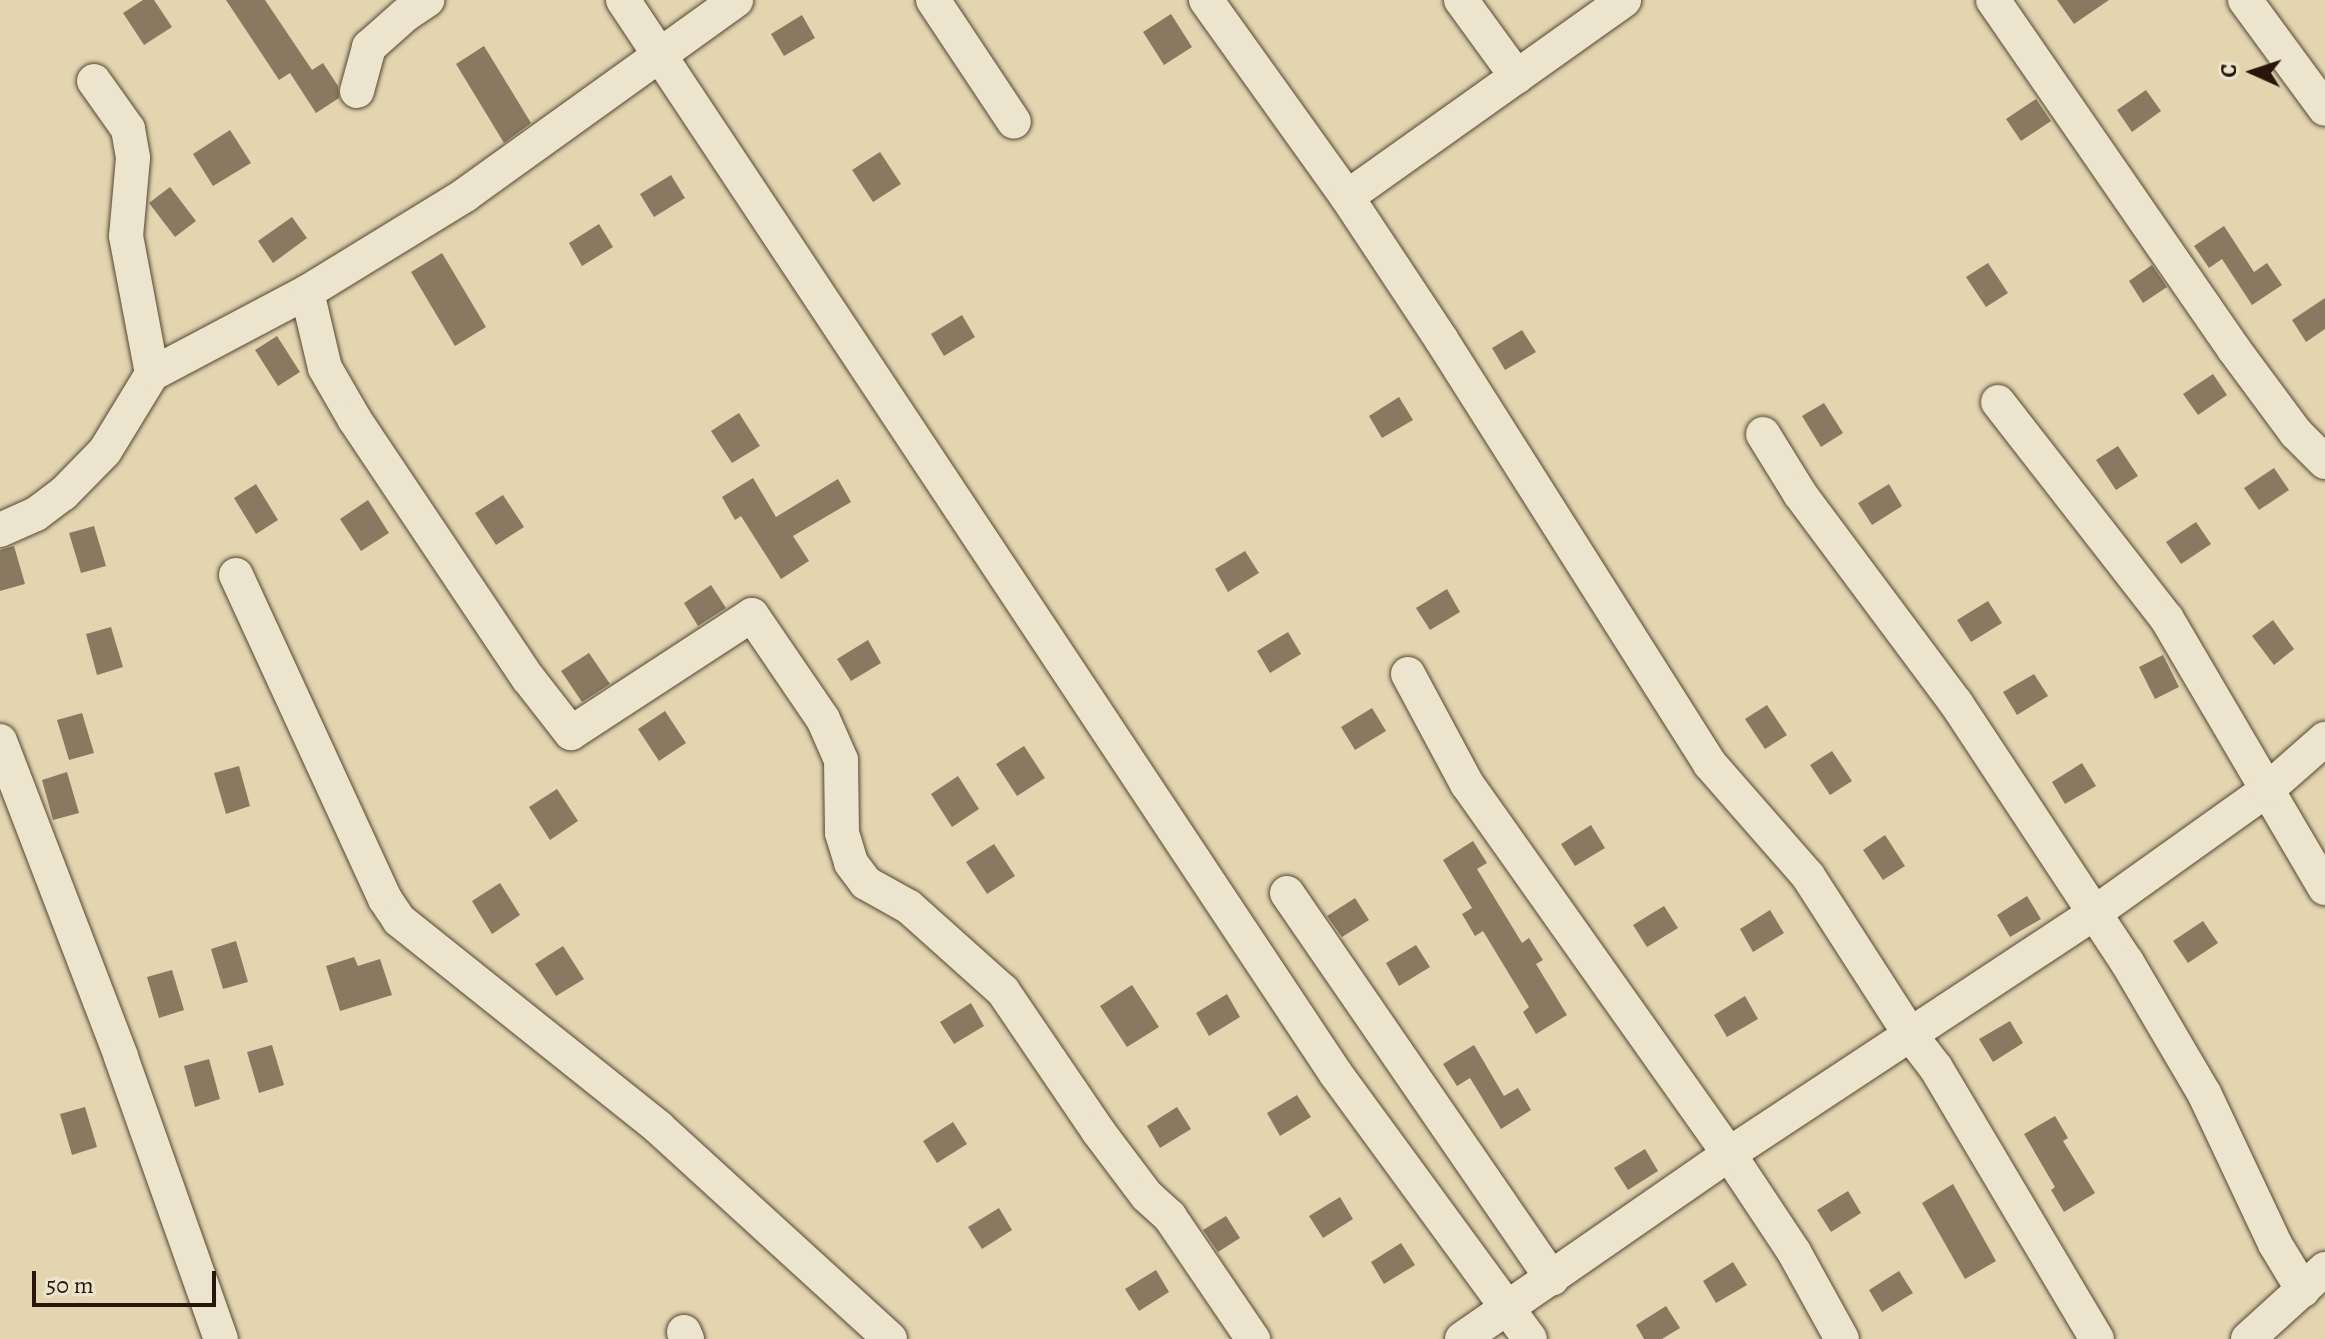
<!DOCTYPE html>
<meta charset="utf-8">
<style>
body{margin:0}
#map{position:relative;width:2325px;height:1339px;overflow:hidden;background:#e2d5b0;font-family:Alegreya,serif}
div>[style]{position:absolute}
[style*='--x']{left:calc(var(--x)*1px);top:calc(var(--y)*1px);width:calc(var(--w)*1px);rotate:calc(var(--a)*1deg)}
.building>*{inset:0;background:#897961}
.roads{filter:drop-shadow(0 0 2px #564634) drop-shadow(0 0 2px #564634)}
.minor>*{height:34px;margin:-17px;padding:0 17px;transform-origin:17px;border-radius:17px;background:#ece4cc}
span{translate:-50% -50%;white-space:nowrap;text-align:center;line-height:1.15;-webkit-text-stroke:6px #ece4cc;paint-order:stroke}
.north{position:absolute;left:2213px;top:32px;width:80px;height:80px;-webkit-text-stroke:6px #ece4cc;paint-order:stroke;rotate:273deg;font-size:22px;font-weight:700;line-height:32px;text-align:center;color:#28160b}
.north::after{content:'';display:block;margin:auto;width:28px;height:36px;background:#28160b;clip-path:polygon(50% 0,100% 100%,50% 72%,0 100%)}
.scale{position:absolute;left:32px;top:1271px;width:184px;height:36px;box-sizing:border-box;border:4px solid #28160b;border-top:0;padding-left:10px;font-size:24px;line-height:28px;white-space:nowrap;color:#28160b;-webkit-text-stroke:6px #ece4cc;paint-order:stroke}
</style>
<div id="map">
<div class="building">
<div style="clip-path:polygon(143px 0,154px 0,172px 27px,144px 45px,123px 13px)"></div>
<div style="clip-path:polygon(226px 0,265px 0,312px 70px,323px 63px,338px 86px,339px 98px,316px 113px,290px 73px,279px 80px)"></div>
<div style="clip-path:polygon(2057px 0,2109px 0,2074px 24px)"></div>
<div style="clip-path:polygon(1171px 14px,1192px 47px,1164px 65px,1143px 32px)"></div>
<div style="clip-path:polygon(802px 15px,815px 38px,784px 56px,771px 34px)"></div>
<div style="clip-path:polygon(484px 46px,531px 123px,504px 143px,456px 64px)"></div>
<div style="clip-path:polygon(2146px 90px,2161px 111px,2132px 132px,2117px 110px)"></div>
<div style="clip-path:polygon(2036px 99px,2051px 121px,2021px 141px,2006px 119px)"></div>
<div style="clip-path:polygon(230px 130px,251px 163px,213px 186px,193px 154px)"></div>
<div style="clip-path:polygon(880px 152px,901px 184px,873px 202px,852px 170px)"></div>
<div style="clip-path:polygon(671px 175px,685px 198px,654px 217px,640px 194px)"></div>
<div style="clip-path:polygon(170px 187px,196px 221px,175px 237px,149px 203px)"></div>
<div style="clip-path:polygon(292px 217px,307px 238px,273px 263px,258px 241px)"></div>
<div style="clip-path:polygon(599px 224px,613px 247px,582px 266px,569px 243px)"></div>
<div style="clip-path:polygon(2224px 226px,2254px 272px,2267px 263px,2282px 285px,2252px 305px,2222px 259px,2209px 268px,2194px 246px)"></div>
<div style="clip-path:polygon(442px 253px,486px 327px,455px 346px,411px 272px)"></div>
<div style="clip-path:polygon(1988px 263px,2008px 293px,1986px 307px,1966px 277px)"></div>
<div style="clip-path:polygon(2152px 265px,2167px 287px,2143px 303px,2129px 281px)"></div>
<div style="clip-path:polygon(2325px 298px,2325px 329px,2306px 342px,2292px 320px)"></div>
<div style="clip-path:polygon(962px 315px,975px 337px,944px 356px,931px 334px)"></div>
<div style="clip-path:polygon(1522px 330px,1536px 352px,1505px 370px,1492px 348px)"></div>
<div style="clip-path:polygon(277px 336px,300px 372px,278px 386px,255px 350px)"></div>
<div style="clip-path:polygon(2213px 374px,2227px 395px,2198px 415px,2183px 394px)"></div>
<div style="clip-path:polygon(1399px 397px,1413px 420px,1382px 438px,1369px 416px)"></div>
<div style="clip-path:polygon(1824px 403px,1843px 433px,1821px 447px,1802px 416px)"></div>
<div style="clip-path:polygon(739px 413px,760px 446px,732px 463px,711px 431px)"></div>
<div style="clip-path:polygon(2118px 446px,2138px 476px,2116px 490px,2096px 460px)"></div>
<div style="clip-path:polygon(2274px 468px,2289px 490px,2259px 510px,2244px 488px)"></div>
<div style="clip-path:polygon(753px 478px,776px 517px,838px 479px,851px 502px,793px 536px,809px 561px,781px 579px,741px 516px,735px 520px,722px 497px)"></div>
<div style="clip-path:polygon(256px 484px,278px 520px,256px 534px,234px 498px)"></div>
<div style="clip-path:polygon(1889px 484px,1902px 506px,1872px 525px,1858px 503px)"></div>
<div style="clip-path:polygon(503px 495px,524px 527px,496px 545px,475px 513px)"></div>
<div style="clip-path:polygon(368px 500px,389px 533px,361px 551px,340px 519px)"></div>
<div style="clip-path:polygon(2196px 522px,2211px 544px,2181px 564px,2166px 542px)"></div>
<div style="clip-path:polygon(94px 526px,106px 566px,81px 573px,69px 533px)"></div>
<div style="clip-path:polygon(14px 546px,25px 584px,0 591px,0 550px)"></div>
<div style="clip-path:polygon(1245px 551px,1259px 573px,1228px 592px,1215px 569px)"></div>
<div style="clip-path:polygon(711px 585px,726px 608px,698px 626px,684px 603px)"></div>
<div style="clip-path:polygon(1447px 589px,1460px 612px,1430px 630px,1416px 608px)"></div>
<div style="clip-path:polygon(1988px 601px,2002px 623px,1971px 642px,1957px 620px)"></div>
<div style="clip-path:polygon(2273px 620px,2294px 649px,2274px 665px,2252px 636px)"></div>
<div style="clip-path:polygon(111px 627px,123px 667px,97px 675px,86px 634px)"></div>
<div style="clip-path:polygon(1288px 632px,1301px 654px,1270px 673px,1257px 651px)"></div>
<div style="clip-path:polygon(868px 640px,881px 663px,851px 681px,837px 659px)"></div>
<div style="clip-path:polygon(589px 653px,610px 684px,582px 702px,561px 671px)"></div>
<div style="clip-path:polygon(2163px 655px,2179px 687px,2155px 699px,2139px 667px)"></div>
<div style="clip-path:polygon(2034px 674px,2048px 696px,2017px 715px,2003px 692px)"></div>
<div style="clip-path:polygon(1767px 705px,1787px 735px,1765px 749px,1745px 719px)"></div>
<div style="clip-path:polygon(1372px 708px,1386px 731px,1355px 750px,1341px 727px)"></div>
<div style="clip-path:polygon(665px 711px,686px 743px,659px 761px,638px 729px)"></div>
<div style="clip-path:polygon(82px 713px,94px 753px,69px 760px,57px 720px)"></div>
<div style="clip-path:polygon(1024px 746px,1045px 778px,1017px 796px,996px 764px)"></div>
<div style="clip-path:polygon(1832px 751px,1852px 781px,1830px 795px,1810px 765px)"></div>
<div style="clip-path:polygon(2082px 763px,2096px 786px,2065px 804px,2052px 782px)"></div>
<div style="clip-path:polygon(239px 766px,250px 806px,226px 814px,214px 773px)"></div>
<div style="clip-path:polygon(67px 772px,79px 813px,53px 820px,42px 780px)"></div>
<div style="clip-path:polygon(958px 776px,979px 809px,952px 827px,931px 794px)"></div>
<div style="clip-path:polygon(557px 789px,578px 821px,550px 840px,529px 807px)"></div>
<div style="clip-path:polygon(1591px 825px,1605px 848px,1575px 866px,1561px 844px)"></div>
<div style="clip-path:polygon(1885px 835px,1905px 866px,1883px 880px,1863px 850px)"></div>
<div style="clip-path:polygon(1473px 841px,1487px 863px,1477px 869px,1522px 943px,1529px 938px,1543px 960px,1536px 964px,1567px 1015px,1536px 1034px,1523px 1012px,1529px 1007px,1483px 931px,1475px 936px,1462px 914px,1472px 908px,1443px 860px)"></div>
<div style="clip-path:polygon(994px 844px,1015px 876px,987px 894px,966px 862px)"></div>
<div style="clip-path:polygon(500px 883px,520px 915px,492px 934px,472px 901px)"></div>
<div style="clip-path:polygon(2027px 896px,2041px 919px,2010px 937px,1997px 915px)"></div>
<div style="clip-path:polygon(1355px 898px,1369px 920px,1342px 937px,1327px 916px)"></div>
<div style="clip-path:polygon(1664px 906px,1678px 928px,1647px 947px,1633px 925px)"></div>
<div style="clip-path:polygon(1770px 910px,1784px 933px,1753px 952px,1740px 929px)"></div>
<div style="clip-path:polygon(2203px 921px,2218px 943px,2188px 963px,2173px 941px)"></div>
<div style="clip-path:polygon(236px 941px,248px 982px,223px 989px,211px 949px)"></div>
<div style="clip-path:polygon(1416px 945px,1430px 967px,1399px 986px,1386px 963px)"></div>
<div style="clip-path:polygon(563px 946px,584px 979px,556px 996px,535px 964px)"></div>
<div style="clip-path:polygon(354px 957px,358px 966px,380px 959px,392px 995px,340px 1011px,326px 966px)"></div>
<div style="clip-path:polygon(172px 970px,184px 1010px,159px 1018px,147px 977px)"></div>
<div style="clip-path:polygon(1132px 985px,1159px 1027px,1127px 1047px,1100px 1006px)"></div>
<div style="clip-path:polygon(1227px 994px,1240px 1017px,1209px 1036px,1196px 1013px)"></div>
<div style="clip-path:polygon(1745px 996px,1758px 1019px,1727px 1037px,1714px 1015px)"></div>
<div style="clip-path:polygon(971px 1003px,984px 1026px,954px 1044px,940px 1022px)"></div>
<div style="clip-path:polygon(2010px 1021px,2023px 1043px,1993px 1062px,1979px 1039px)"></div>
<div style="clip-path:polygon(272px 1045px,284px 1085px,259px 1093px,247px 1052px)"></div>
<div style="clip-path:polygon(1474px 1045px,1504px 1096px,1518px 1088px,1531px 1110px,1501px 1129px,1470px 1078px,1457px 1086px,1443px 1064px)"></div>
<div style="clip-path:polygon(209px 1059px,220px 1099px,195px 1107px,184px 1066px)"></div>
<div style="clip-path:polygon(1297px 1095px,1311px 1117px,1280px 1136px,1267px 1113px)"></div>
<div style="clip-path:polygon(85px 1107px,97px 1147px,72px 1155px,60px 1114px)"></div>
<div style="clip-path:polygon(1177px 1107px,1191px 1129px,1160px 1148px,1147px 1126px)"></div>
<div style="clip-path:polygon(2055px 1116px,2068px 1138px,2063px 1141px,2095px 1193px,2064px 1212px,2051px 1190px,2055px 1187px,2024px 1134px)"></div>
<div style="clip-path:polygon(953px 1122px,967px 1144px,937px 1163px,923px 1141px)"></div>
<div style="clip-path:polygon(1645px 1149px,1658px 1171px,1628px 1190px,1614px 1168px)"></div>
<div style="clip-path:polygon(1953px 1184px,1996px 1261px,1965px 1279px,1922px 1203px)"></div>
<div style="clip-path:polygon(1848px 1191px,1861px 1213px,1831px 1232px,1817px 1210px)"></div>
<div style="clip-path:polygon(1340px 1197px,1353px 1219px,1323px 1238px,1309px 1216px)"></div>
<div style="clip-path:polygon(999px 1208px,1012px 1230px,982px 1249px,968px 1227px)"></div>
<div style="clip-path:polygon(1226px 1216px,1240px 1238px,1218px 1252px,1203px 1230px)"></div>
<div style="clip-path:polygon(1401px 1243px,1415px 1265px,1384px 1284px,1371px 1262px)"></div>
<div style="clip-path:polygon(1733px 1262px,1747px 1285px,1716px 1303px,1703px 1281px)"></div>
<div style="clip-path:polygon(1156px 1270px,1169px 1292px,1139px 1311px,1125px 1289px)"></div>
<div style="clip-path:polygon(1899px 1271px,1913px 1293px,1882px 1312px,1869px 1290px)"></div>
<div style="clip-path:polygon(1666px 1306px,1680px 1328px,1662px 1339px,1644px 1339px,1636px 1325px)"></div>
</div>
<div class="roads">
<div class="minor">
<div style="--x:623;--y:0;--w:1289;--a:56.42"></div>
<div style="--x:1336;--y:1074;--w:328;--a:53.8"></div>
<div style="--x:933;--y:0;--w:146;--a:56.4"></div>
<div style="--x:1206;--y:0;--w:242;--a:54.4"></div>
<div style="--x:1347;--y:197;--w:170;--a:56.5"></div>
<div style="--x:1441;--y:339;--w:503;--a:57.67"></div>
<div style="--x:1710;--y:764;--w:149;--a:48.8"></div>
<div style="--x:1808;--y:876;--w:187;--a:57.2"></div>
<div style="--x:1909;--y:1033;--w:44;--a:52.4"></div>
<div style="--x:1936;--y:1068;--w:315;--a:59.3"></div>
<div style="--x:1461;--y:0;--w:95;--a:54"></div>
<div style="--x:1993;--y:0;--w:423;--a:55.4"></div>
<div style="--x:2233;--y:348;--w:106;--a:53.5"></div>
<div style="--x:2296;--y:433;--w:41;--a:45"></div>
<div style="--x:2245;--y:0;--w:135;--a:53.7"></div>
<div style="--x:94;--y:81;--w:59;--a:54.7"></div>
<div style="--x:128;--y:129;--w:29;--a:80"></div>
<div style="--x:133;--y:158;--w:78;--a:95.1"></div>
<div style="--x:126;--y:236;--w:140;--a:79.3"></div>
<div style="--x:357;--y:91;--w:46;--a:-74.7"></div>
<div style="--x:369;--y:47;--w:48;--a:-41.6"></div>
<div style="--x:405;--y:15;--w:27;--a:-34"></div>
<div style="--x:1347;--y:197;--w:340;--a:-35.4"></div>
<div style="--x:307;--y:292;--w:78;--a:76.7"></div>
<div style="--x:325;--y:368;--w:60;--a:60"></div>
<div style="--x:355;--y:420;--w:311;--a:56.2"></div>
<div style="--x:528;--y:678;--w:70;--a:52"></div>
<div style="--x:571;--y:733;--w:216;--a:-33.1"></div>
<div style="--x:752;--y:615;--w:126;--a:55.7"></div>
<div style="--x:823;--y:719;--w:45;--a:66.3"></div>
<div style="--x:841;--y:760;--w:73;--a:89.2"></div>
<div style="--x:842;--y:833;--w:31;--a:73"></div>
<div style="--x:851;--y:863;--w:25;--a:53"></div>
<div style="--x:866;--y:883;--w:49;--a:29.2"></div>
<div style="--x:909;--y:907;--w:126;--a:41.8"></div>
<div style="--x:1003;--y:991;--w:169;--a:55.8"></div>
<div style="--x:1098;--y:1131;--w:81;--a:53"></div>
<div style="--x:1147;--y:1196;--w:31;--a:42"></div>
<div style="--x:1170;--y:1217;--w:148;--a:55.8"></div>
<div style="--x:1998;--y:402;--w:275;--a:52.1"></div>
<div style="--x:2167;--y:619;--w:312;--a:59.6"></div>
<div style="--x:1763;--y:434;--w:70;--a:58.3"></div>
<div style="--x:1800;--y:494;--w:261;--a:53.3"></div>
<div style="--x:1956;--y:703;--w:310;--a:56.6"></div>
<div style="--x:2127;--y:962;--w:152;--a:59.6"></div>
<div style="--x:2204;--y:1093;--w:167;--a:64.8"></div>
<div style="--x:2275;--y:1244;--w:54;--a:58.7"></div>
<div style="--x:0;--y:530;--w:39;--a:-24"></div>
<div style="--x:36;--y:514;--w:34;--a:-37"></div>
<div style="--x:63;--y:494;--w:60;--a:-45.7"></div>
<div style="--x:105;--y:451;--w:90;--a:-58.6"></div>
<div style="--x:152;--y:374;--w:175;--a:-27.9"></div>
<div style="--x:307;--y:292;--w:185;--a:-31.5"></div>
<div style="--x:465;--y:195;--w:334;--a:-35.7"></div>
<div style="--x:236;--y:575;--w:357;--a:65.3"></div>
<div style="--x:385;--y:899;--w:25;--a:56"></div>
<div style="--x:399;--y:920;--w:332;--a:38.6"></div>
<div style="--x:658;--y:1127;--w:314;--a:42.4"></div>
<div style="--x:1408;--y:674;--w:125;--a:61.8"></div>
<div style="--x:1467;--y:784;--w:453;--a:54.7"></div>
<div style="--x:1729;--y:1154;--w:118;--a:56.4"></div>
<div style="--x:1794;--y:1252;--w:99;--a:61.1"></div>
<div style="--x:0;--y:741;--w:338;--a:69"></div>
<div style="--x:121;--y:1057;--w:299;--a:70.5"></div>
<div style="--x:1287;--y:893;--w:468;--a:55.5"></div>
<div style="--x:684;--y:1332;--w:8;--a:67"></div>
<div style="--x:1462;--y:1339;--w:325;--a:-34.7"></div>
<div style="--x:1729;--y:1154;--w:436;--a:-33.4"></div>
<div style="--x:2093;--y:914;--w:215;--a:-35.5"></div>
<div style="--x:2268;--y:789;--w:76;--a:-41.3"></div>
<div style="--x:2248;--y:1339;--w:104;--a:-42.3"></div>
</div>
</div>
<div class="north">С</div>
<div class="scale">50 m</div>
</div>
